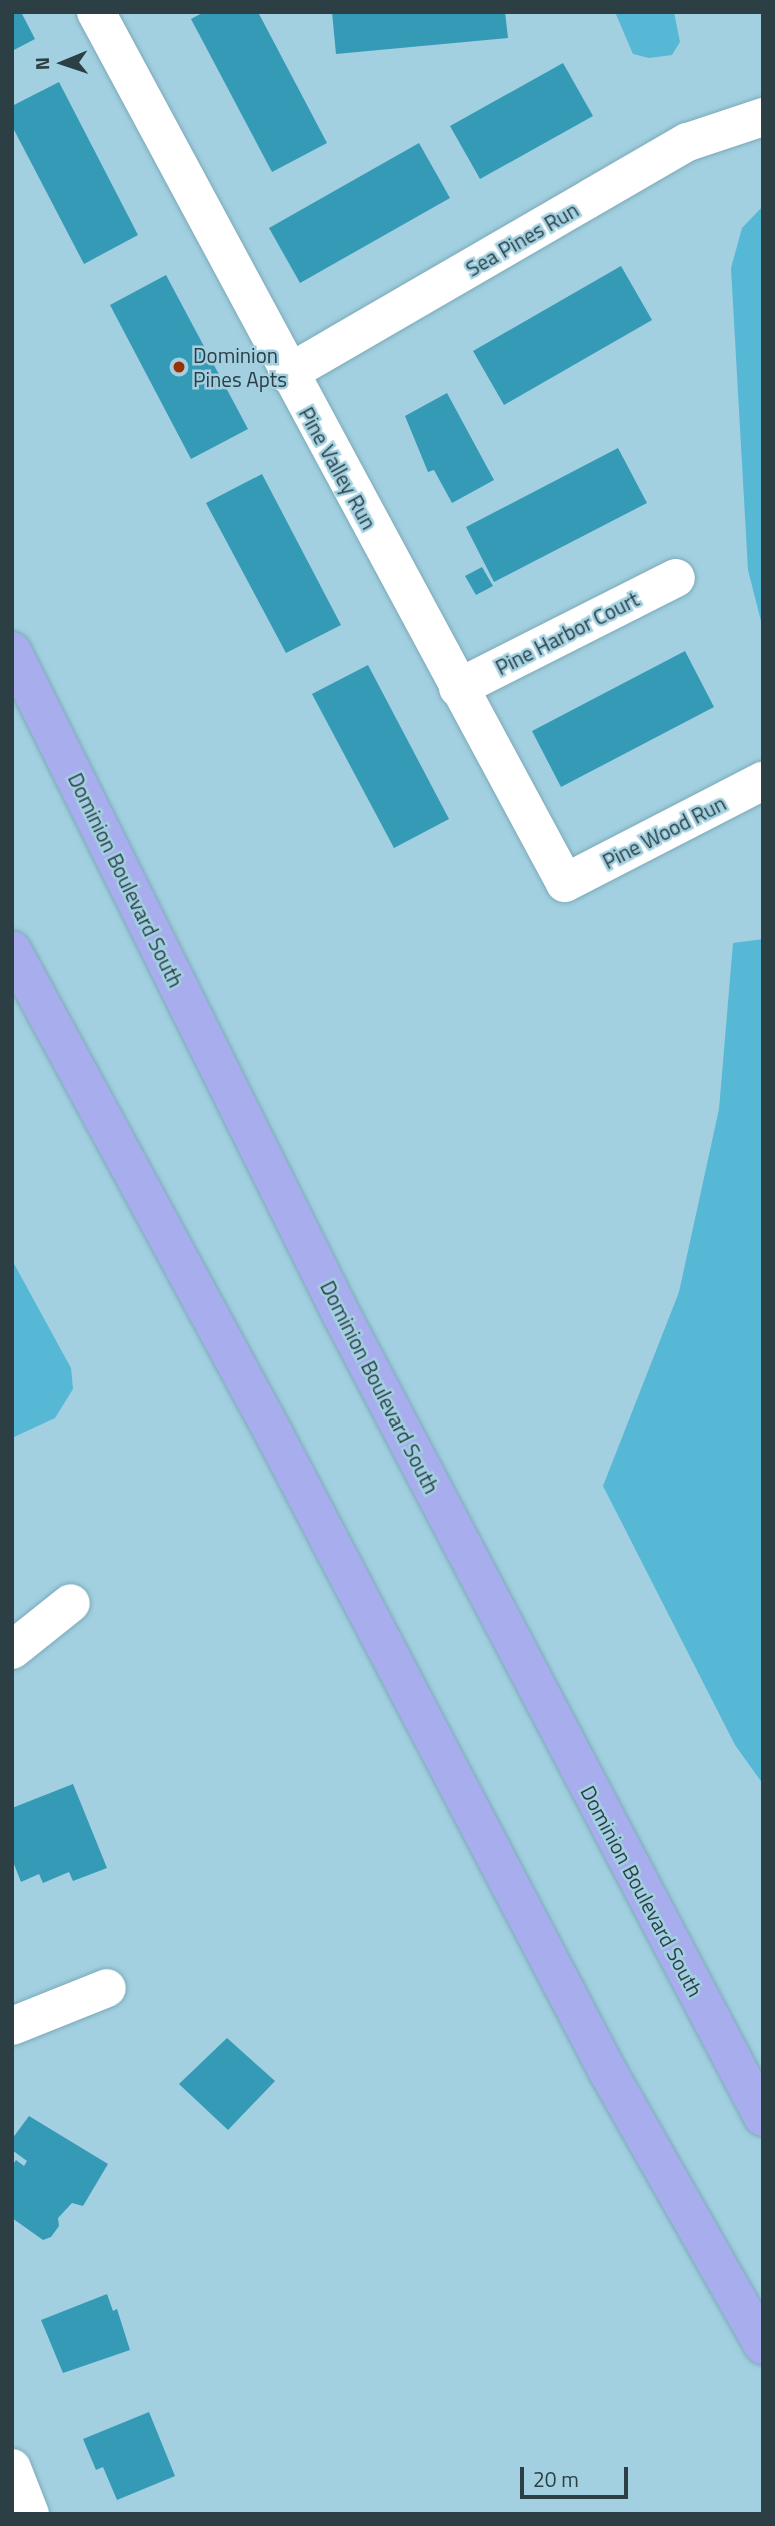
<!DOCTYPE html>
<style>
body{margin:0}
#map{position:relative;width:775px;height:2526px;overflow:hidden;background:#a2d0e0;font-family:"Titillium Web",sans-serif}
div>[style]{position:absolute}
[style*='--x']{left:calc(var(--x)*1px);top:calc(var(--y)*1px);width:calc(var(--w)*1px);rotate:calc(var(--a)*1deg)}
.water>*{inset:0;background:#57b8d6}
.building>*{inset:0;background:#359ab6}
.roads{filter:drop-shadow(0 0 2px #7ca9b8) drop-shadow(0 0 2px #7ca9b8)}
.minor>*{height:38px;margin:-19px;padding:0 19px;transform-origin:19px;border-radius:19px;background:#fff}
.highway>*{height:38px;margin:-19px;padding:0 19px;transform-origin:19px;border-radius:19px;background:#a8adee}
.dots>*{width:19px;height:19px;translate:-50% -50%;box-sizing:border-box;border:4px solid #a2d0e0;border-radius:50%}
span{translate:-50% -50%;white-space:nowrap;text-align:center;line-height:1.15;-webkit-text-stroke:5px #a2d0e0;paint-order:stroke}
.street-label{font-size:21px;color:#2c3f45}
.poi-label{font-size:21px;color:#2c3f45}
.left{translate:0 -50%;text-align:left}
.frame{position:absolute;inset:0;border:14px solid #2c3f45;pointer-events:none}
.north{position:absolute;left:28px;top:28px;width:70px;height:70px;-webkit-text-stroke:5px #a2d0e0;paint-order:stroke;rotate:268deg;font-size:19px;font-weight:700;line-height:28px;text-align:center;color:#2c3f45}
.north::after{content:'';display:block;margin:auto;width:24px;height:32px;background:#2c3f45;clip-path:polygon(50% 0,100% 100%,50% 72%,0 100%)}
.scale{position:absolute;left:520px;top:2467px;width:108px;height:32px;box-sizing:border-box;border:4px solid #2c3f45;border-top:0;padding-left:9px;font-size:21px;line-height:24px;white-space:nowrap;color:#2c3f45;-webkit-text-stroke:5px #a2d0e0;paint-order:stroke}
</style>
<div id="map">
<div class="water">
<div style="clip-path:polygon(615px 12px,674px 12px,680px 42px,672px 55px,649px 58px,633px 54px)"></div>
<div style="clip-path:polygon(763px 206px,763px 629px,748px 570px,731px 268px,742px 228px)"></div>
<div style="clip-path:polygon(763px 939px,763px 1784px,735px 1745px,603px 1486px,679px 1292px,719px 1109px,733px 943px)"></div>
<div style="clip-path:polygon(12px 1260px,71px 1368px,73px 1389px,55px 1418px,12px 1438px)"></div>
</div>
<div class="building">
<div style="clip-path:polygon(12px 12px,21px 12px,35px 39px,12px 51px)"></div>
<div style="clip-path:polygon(204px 12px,258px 12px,327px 143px,272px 172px,191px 19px)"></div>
<div style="clip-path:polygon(332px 12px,505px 12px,508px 38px,336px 54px)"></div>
<div style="clip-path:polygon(563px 63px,593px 116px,480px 179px,450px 126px)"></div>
<div style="clip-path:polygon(59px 82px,138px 235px,84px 264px,12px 126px,12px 106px)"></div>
<div style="clip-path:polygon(419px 143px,450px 198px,300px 283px,269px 228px)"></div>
<div style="clip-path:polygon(621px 266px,652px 320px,504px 405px,473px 351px)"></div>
<div style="clip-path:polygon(166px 275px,248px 429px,191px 459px,110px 305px)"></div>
<div style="clip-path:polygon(447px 393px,494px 480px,452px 503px,434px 470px,428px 472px,405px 416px)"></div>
<div style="clip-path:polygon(618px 448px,647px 503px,494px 582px,466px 527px)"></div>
<div style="clip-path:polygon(262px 474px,341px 625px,286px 653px,206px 503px)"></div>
<div style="clip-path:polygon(482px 567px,493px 586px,476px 595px,465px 576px)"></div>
<div style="clip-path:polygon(685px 651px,714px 707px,561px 787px,532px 731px)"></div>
<div style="clip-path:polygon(368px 665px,449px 819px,394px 848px,312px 694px)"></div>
<div style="clip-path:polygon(73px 1784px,107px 1868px,73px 1881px,69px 1872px,43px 1883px,39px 1874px,21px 1882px,12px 1859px,12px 1808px)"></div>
<div style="clip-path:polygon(227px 2038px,275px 2081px,228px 2130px,179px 2084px)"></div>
<div style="clip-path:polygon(29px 2116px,108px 2164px,83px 2206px,72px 2203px,58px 2218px,59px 2226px,51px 2237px,43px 2240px,12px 2218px,12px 2166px,16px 2160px,24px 2166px,27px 2161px,12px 2150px,12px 2139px)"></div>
<div style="clip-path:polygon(107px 2294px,113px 2311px,117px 2309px,130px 2350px,63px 2373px,41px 2320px)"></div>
<div style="clip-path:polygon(149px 2412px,175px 2476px,117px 2500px,103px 2467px,96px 2470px,83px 2439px)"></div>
</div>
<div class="roads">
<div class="minor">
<div style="--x:96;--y:12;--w:989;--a:61.7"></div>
<div style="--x:565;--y:883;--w:223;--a:-27.3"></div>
<div style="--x:287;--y:374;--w:463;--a:-30.1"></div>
<div style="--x:688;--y:142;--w:79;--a:-18.4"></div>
<div style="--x:458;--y:688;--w:244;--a:-26.8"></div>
<div style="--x:12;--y:1650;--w:75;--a:-38.5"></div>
<div style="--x:12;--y:2026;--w:102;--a:-21.8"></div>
<div style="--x:12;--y:2468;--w:49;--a:68.6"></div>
</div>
<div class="highway">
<div style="--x:12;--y:651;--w:740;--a:63.61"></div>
<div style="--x:341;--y:1314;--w:907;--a:62.28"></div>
<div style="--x:12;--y:950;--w:550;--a:61.57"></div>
<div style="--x:274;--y:1434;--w:722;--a:62.37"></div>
<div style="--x:609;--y:2074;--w:312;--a:60.4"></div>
</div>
</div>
<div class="dots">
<div style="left:179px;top:367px;background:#973300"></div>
</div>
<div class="street-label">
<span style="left:522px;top:239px;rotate:-30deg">Sea Pines Run</span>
<span style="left:338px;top:468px;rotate:61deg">Pine Valley Run</span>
<span style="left:567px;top:633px;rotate:-27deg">Pine Harbor Court</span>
<span style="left:664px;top:832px;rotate:-27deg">Pine Wood Run</span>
<span style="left:126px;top:880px;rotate:64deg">Dominion Boulevard South</span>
<span style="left:380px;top:1387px;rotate:63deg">Dominion Boulevard South</span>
<span style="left:642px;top:1891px;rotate:62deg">Dominion Boulevard South</span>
</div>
<div class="poi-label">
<span class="left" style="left:193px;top:367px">Dominion<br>Pines Apts</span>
</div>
<div class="frame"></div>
<div class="north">N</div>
<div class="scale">20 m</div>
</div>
